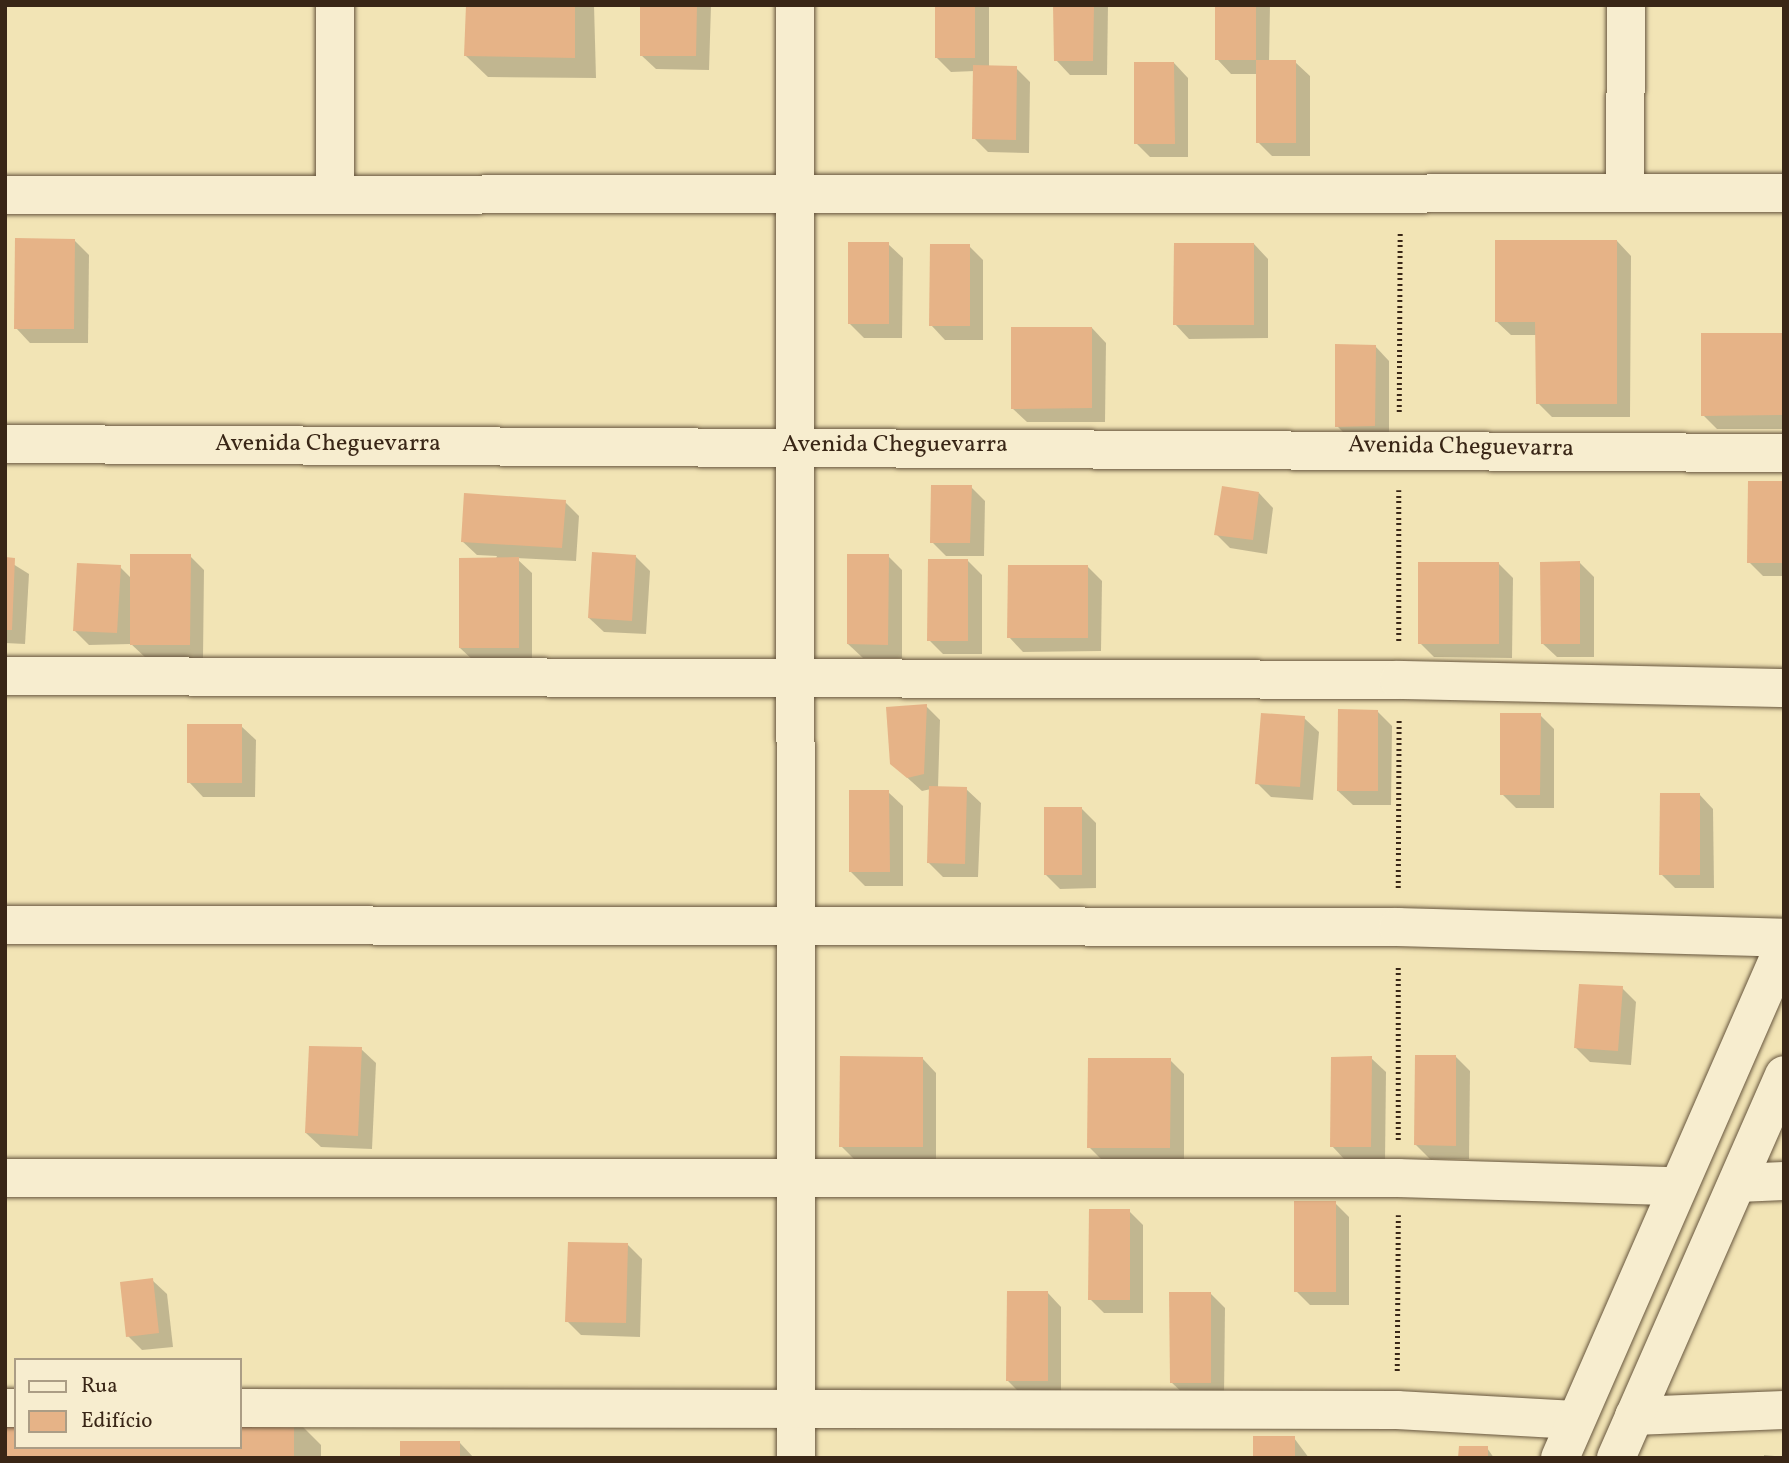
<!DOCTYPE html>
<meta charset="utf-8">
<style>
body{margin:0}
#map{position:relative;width:1789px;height:1463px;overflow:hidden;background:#f2e4b5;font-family:Vollkorn,serif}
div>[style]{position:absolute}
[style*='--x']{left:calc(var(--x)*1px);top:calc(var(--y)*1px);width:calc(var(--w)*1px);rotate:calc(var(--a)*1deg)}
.shadow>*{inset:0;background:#0003}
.building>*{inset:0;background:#e6b387}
.path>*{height:4.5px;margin-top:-2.25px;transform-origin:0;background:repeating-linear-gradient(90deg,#392616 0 2px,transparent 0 5.5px)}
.roads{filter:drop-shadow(0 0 2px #67563e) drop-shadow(0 0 2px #67563e)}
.minor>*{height:38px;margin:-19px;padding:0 19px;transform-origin:19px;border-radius:19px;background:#f7edcf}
span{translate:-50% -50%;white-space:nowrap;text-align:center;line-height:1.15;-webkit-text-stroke:5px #f7edcf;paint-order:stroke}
.street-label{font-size:24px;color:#392616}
.frame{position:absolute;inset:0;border:7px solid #392616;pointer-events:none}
.legend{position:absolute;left:14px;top:1358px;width:228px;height:91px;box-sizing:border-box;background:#f7edcf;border:2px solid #ab9d85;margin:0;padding:9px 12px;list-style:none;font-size:21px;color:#392616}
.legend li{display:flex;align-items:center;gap:14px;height:35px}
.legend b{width:35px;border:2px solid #ab9d85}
</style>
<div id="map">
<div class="shadow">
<div style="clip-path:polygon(468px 5px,594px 5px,596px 78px,488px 77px,466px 56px)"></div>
<div style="clip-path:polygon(642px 5px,711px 5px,709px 70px,656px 69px,641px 55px)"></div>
<div style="clip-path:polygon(937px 5px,989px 5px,989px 67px,1016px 68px,1030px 82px,1029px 153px,988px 152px,974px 138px,975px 71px,951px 72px,936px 57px)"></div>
<div style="clip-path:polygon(1055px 5px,1108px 5px,1107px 75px,1070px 75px,1056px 60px)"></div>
<div style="clip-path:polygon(1217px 5px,1270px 5px,1269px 62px,1295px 62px,1310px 76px,1310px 156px,1272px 156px,1258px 142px,1257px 74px,1231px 74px,1217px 59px)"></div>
<div style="clip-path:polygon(1174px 63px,1188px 78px,1188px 157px,1150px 157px,1136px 143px)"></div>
<div style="clip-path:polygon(74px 240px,89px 255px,88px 343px,30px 343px,16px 328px)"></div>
<div style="clip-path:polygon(1617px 241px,1631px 256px,1630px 417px,1552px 417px,1538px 403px,1537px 335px,1511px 335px,1496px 321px)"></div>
<div style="clip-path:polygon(888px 244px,903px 258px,902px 338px,864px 338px,850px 324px)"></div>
<div style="clip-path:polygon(1254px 244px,1268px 259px,1268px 338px,1189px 339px,1175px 324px)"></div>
<div style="clip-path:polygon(969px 246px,983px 260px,983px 340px,945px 340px,931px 325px)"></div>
<div style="clip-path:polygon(1092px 328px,1106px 343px,1105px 422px,1027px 422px,1012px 408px)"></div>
<div style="clip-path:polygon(1782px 335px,1784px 429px,1717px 429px,1703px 415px)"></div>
<div style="clip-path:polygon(1375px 346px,1389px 361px,1389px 440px,1351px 440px,1337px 426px)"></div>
<div style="clip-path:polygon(1784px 483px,1784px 576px,1763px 576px,1749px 562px)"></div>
<div style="clip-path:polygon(971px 487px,985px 501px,984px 556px,946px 556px,932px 542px)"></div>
<div style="clip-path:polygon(1259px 493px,1273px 508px,1267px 554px,1230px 548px,1216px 534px)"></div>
<div style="clip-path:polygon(565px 502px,579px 516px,576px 561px,516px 558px,532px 573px,532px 662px,475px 662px,460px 648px,497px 556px,477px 555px,462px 541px)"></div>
<div style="clip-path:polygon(190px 556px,204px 570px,203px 658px,146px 658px,131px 644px,89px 645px,75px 631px,120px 567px,132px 579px)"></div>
<div style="clip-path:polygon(635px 556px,650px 571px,646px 634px,604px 632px,589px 618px)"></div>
<div style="clip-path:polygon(888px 556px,902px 570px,902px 658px,863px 658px,848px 644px)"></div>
<div style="clip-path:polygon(5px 559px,29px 574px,25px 644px,5px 643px)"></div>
<div style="clip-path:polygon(967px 560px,982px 575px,982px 654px,943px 654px,929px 640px)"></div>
<div style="clip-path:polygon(1498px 563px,1513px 578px,1512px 658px,1434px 657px,1420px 643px)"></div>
<div style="clip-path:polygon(1580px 563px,1594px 577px,1594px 657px,1557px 657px,1542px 643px)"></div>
<div style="clip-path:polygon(1088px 567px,1102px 581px,1101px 651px,1023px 652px,1009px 637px)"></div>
<div style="clip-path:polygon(926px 706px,940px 720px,938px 788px,966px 789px,981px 803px,978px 877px,943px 877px,928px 862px,931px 789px,922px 791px,891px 763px)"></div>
<div style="clip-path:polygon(1377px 711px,1392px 726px,1391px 805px,1353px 805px,1338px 791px)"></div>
<div style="clip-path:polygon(1540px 715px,1554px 729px,1554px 808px,1516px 808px,1502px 794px)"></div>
<div style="clip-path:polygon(1304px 718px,1319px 732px,1313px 800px,1271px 797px,1257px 783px)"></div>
<div style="clip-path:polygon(241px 726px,256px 740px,255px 797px,203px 797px,189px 782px)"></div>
<div style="clip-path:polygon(888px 792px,903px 806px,903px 886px,865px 886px,851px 872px)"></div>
<div style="clip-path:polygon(1699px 794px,1713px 809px,1714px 888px,1675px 888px,1661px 874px)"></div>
<div style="clip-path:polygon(1082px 809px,1096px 823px,1096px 888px,1060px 889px,1045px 874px)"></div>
<div style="clip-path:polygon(1622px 988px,1636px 1002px,1631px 1065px,1590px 1062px,1576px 1048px)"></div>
<div style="clip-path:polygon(361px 1049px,376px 1063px,372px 1149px,321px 1147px,306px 1133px)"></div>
<div style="clip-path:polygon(1455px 1056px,1470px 1071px,1469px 1159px,1430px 1159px,1416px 1145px)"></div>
<div style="clip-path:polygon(922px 1058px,936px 1073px,936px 1160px,855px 1160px,841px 1146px)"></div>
<div style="clip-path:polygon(1371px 1058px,1386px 1072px,1385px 1161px,1346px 1161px,1332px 1146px)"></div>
<div style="clip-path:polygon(1170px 1060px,1184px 1074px,1184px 1162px,1104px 1162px,1089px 1147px)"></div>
<div style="clip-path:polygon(1335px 1203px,1349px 1217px,1349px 1305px,1310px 1305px,1296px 1291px)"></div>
<div style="clip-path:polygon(1129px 1211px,1143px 1225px,1143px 1313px,1104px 1313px,1090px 1299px)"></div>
<div style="clip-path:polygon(628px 1245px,642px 1259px,640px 1337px,581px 1335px,567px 1321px)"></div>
<div style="clip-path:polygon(152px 1280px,167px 1294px,173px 1347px,142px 1350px,128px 1336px)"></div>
<div style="clip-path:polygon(1047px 1292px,1061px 1307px,1061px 1395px,1022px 1395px,1008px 1381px)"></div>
<div style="clip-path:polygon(1211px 1294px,1225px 1308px,1224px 1396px,1186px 1396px,1171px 1382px)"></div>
<div style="clip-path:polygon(240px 1417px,293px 1417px,321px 1445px,321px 1458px,5px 1458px,16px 1447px,240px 1447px)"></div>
<div style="clip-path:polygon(1294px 1438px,1309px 1458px,1255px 1458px)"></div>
<div style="clip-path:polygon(460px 1443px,474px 1458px,402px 1458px)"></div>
<div style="clip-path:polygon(1487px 1448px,1494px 1458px,1460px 1458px)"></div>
<div style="clip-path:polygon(1764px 1455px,1784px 1457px,1784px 1458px,1764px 1458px)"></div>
</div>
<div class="building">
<div style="clip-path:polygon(466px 5px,575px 5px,575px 58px,464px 56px)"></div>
<div style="clip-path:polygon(640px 5px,697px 5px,696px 56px,640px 56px)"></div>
<div style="clip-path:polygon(935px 5px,975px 5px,975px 58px,935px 58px)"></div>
<div style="clip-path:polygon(1053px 5px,1094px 5px,1093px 61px,1054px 61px)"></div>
<div style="clip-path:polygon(1215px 5px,1256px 5px,1256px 60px,1215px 60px)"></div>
<div style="clip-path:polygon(1256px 60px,1296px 60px,1296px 143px,1256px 143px)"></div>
<div style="clip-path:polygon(1134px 62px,1174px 62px,1175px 144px,1134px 144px)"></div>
<div style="clip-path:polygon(973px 65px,1017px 66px,1016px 140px,972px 139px)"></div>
<div style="clip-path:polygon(15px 238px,75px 239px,74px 329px,14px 329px)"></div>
<div style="clip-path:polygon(1495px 240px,1617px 240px,1617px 404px,1536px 404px,1535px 322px,1495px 322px)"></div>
<div style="clip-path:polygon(848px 242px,889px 242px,889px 324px,848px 324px)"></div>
<div style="clip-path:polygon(1174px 243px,1254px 243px,1254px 325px,1173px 325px)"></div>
<div style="clip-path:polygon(930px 244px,970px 244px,970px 326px,929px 326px)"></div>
<div style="clip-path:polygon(1011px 327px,1092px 327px,1092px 408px,1011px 409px)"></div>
<div style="clip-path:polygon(1701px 333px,1782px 333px,1782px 415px,1701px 416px)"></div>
<div style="clip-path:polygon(1335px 344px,1376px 345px,1375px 426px,1335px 427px)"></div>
<div style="clip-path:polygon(1748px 481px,1784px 481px,1784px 563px,1747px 563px)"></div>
<div style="clip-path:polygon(931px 485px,972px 485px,970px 543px,930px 543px)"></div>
<div style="clip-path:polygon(1222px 486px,1259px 492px,1253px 540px,1214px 535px)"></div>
<div style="clip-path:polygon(464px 493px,566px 500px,562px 548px,461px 542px)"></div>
<div style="clip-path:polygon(592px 552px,636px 555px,632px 621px,588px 618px)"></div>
<div style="clip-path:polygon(130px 554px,191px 554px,190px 645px,130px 645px)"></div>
<div style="clip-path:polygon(847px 554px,889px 554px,888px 645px,847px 644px)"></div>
<div style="clip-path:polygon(5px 557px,15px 558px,12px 630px,5px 630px)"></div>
<div style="clip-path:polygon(519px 557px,519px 648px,459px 648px,459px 558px)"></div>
<div style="clip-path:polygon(928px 559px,968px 559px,968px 641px,927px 641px)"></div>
<div style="clip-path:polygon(1580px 561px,1580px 644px,1541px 644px,1540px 562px)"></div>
<div style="clip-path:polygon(1418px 562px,1499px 562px,1499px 644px,1418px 644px)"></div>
<div style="clip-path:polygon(77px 563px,121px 565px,117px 633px,73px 631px)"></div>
<div style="clip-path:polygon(1008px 565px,1088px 565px,1088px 638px,1007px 638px)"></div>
<div style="clip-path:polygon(927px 704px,924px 774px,907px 778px,890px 764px,886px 707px)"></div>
<div style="clip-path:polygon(1338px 709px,1378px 710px,1378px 791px,1337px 791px)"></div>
<div style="clip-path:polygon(1261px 713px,1305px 716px,1300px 787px,1255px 784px)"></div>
<div style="clip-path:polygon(1500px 713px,1541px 713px,1540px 795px,1500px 795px)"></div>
<div style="clip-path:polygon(187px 724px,242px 724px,242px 783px,187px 783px)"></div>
<div style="clip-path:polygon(929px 786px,967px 787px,965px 864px,927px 863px)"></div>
<div style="clip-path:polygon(849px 790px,889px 790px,890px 872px,849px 872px)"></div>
<div style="clip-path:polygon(1660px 793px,1700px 793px,1700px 875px,1659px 875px)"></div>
<div style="clip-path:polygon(1044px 807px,1082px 807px,1082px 875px,1044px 875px)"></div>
<div style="clip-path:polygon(1579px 984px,1623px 986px,1618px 1051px,1574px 1048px)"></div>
<div style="clip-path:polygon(309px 1046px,362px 1047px,358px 1136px,305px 1133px)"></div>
<div style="clip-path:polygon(1415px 1055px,1456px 1055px,1456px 1146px,1414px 1145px)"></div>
<div style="clip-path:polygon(840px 1056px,923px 1057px,923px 1147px,839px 1147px)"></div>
<div style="clip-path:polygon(1372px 1056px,1371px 1147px,1330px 1147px,1331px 1057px)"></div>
<div style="clip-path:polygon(1088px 1058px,1171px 1058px,1170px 1148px,1087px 1148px)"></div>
<div style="clip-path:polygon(1294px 1201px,1336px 1201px,1336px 1292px,1294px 1292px)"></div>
<div style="clip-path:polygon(1089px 1209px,1130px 1209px,1130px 1300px,1088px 1300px)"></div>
<div style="clip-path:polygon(568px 1242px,628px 1243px,626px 1323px,565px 1322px)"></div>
<div style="clip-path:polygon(153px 1278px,159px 1333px,126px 1337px,120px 1282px)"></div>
<div style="clip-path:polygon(1007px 1291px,1048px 1291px,1048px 1381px,1006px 1381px)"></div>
<div style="clip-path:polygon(1169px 1292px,1211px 1292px,1211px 1383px,1170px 1383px)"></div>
<div style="clip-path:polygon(294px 1415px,294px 1458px,5px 1458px,5px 1418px,16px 1418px,16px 1447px,240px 1447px,240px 1416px)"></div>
<div style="clip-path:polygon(1253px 1436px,1295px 1436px,1295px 1458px,1253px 1458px)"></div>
<div style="clip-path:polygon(400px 1441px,460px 1441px,460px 1458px,400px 1458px)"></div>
<div style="clip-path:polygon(1459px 1446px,1488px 1446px,1488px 1458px,1458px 1458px)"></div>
</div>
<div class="path">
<div style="--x:1399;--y:412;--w:181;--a:-89.7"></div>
<div style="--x:1399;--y:490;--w:153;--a:90"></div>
<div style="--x:1398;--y:888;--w:170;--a:-89.7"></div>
<div style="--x:1398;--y:1140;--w:174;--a:-90"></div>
<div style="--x:1397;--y:1371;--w:156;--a:-89.6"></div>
</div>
<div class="roads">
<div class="minor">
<div style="--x:335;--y:5;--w:190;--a:90"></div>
<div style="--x:795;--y:5;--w:1453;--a:89.96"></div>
<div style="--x:1625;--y:193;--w:188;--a:-89.7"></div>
<div style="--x:5;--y:195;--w:1779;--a:-0.06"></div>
<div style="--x:5;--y:444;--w:1779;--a:0.29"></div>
<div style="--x:5;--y:676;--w:1394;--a:0.16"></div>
<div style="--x:1399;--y:680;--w:385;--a:1.2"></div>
<div style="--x:5;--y:925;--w:1393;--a:0.08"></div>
<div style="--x:1398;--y:927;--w:386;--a:1.6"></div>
<div style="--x:5;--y:1178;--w:1393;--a:0"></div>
<div style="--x:1398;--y:1178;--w:277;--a:1.7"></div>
<div style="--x:1738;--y:1183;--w:46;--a:-2.5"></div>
<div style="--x:5;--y:1408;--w:11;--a:0"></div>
<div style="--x:240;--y:1408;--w:1157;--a:0.1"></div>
<div style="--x:1397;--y:1410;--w:178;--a:3.2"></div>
<div style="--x:1634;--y:1416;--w:150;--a:-2.3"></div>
<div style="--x:1560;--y:1458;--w:559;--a:-66.37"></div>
<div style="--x:1616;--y:1458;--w:418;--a:-66.3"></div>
</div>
</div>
<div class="street-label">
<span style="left:328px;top:445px">Avenida Cheguevarra</span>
<span style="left:895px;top:446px">Avenida Cheguevarra</span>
<span style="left:1461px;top:448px;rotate:1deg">Avenida Cheguevarra</span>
</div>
<div class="frame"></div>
<ul class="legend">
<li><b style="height:9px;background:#f7edcf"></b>Rua</li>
<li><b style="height:19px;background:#e6b387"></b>Edifício</li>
</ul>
</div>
